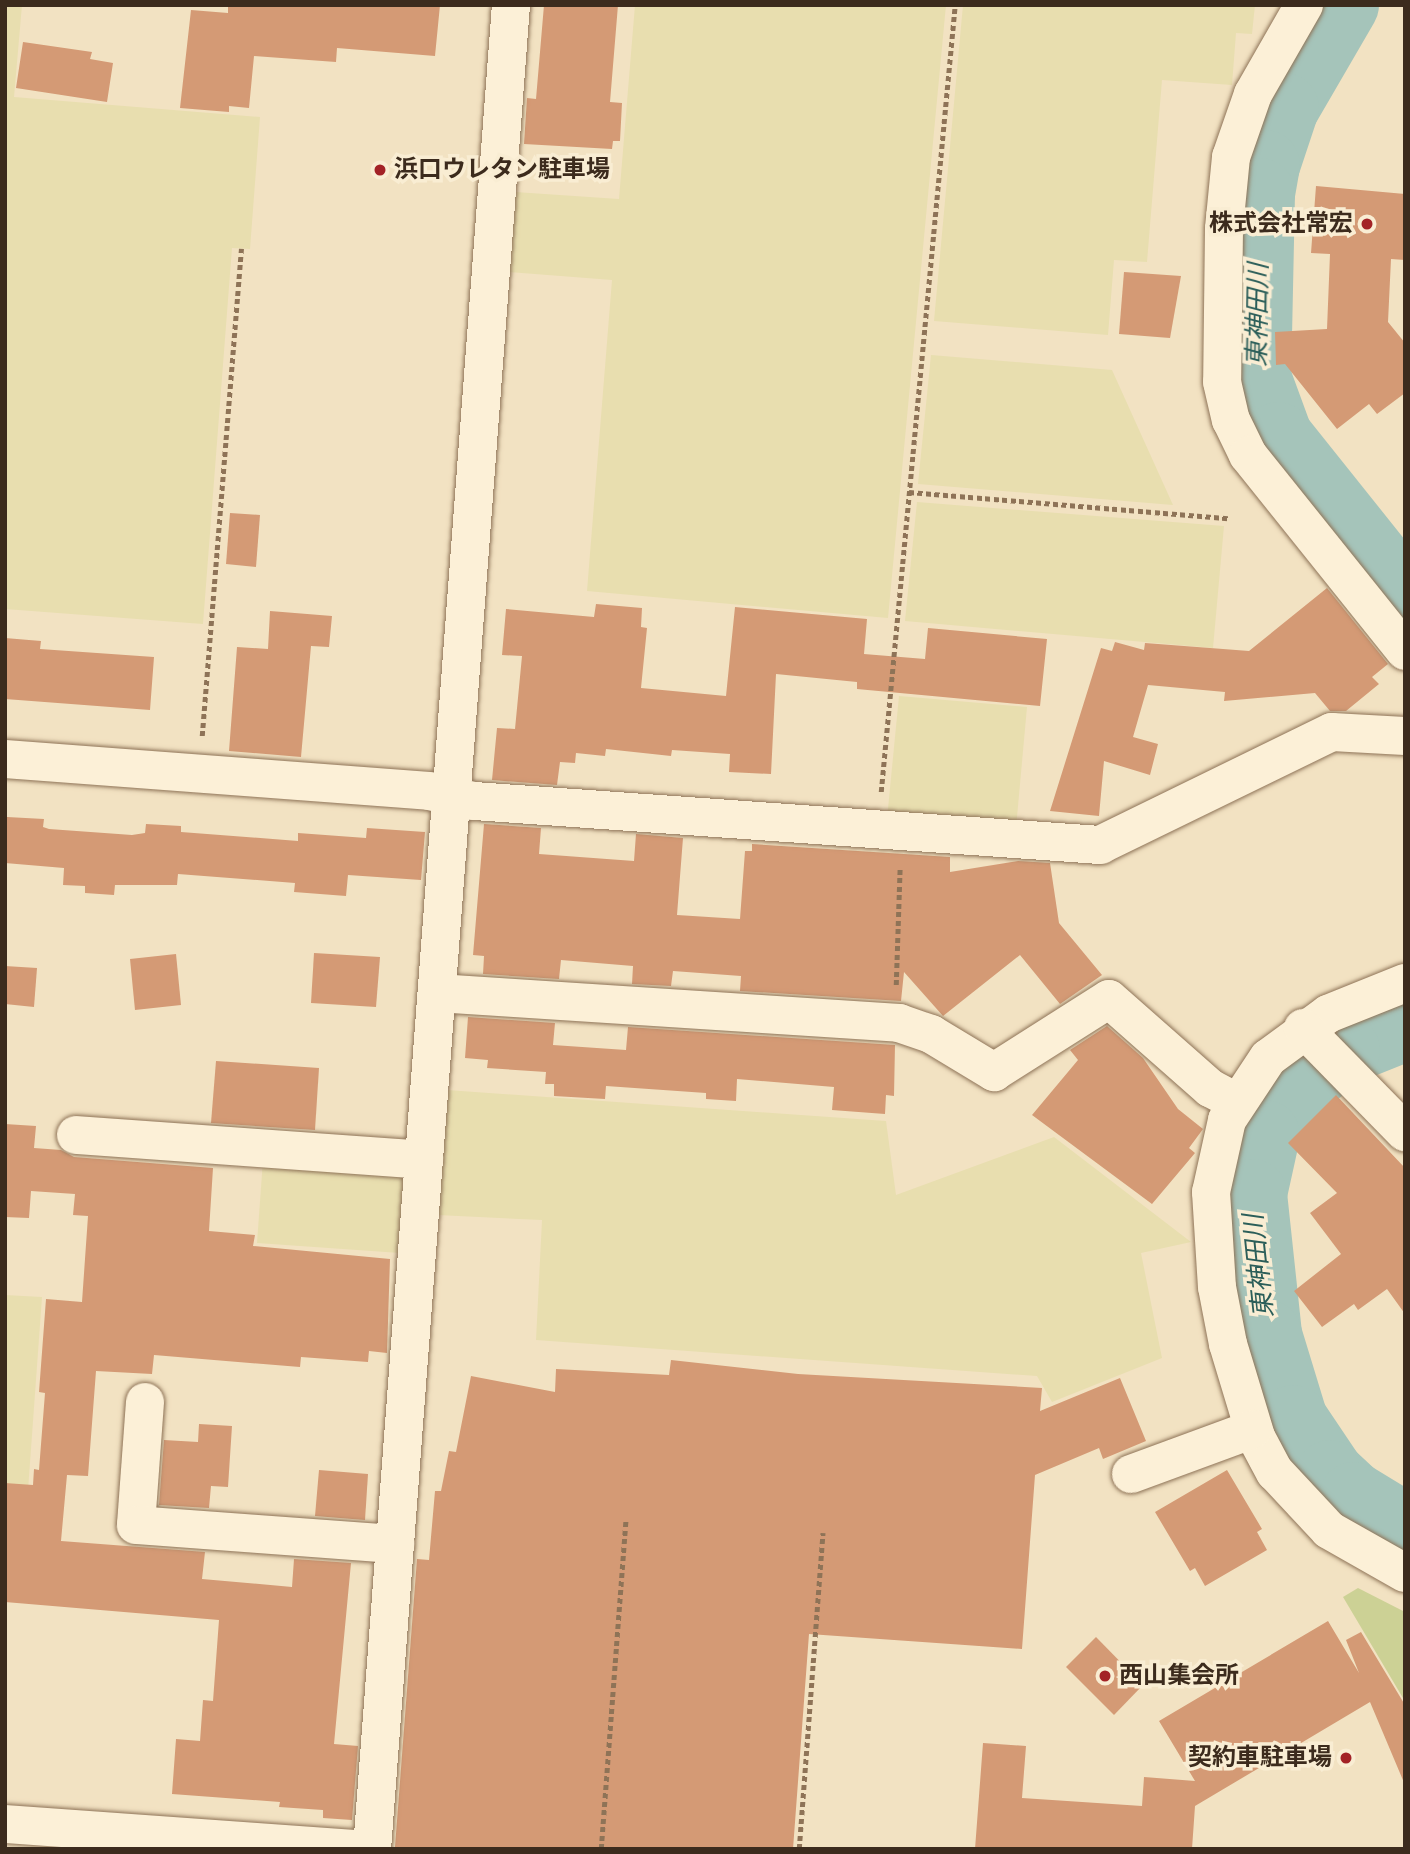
<!DOCTYPE html>
<meta charset="utf-8">
<style>
body{margin:0}
#map{position:relative;width:1410px;height:1854px;overflow:hidden;background:#f2e2c2;font-family:Bitter,"Noto Sans JP",serif}
div>[style]{position:absolute}
[style*='--x']{left:calc(var(--x)*1px);top:calc(var(--y)*1px);width:calc(var(--w)*1px);rotate:calc(var(--a)*1deg)}
.farmland>*{inset:0;background:#e8deaf}
.green>*{inset:0;background:#ccd195}
.river>*{height:70px;margin:-35px;padding:0 35px;transform-origin:35px;border-radius:35px;background:#a5c4ba}
.building>*{inset:0;background:#d49a75}
.path>*{height:4.5px;margin-top:-2.25px;transform-origin:0;background:repeating-linear-gradient(90deg,#8e7357 0 5px,transparent 0 8.5px)}
.roads{filter:drop-shadow(0 0 2px #8e7357) drop-shadow(0 0 2px #8e7357)}
.minor>*{height:38px;margin:-19px;padding:0 19px;transform-origin:19px;border-radius:19px;background:#fcf0d7}
.dots>*{width:19px;height:19px;translate:-50% -50%;box-sizing:border-box;border:4px solid #f9edd3;border-radius:50%}
span{translate:-50% -50%;white-space:nowrap;text-align:center;line-height:1.15;-webkit-text-stroke:7px #f9edd3;paint-order:stroke}
.poi-label{font-size:24px;color:#3c2b1d;font-weight:700}
.left{translate:0 -50%;text-align:left}
.right{translate:-100% -50%;text-align:right}
.water-label{font-size:26px;color:#2b5e59;font-style:italic}
.frame{position:absolute;inset:0;border:7px solid #3c2b1d;pointer-events:none}
</style>
<div id="map">
<div class="farmland">
<div style="clip-path:polygon(5px 5px,22px 5px,14px 97px,260px 117px,250px 249px,232px 248px,203px 624px,5px 609px)"></div>
<div style="clip-path:polygon(635px 5px,946px 5px,888px 618px,587px 591px,612px 280px,509px 272px,515px 192px,619px 199px)"></div>
<div style="clip-path:polygon(963px 5px,1255px 5px,1252px 34px,1236px 33px,1232px 85px,1162px 80px,1147px 262px,1114px 260px,1108px 335px,934px 321px)"></div>
<div style="clip-path:polygon(931px 355px,1112px 370px,1173px 505px,918px 484px)"></div>
<div style="clip-path:polygon(917px 502px,1224px 526px,1213px 648px,905px 621px)"></div>
<div style="clip-path:polygon(899px 696px,1027px 707px,1016px 828px,887px 819px)"></div>
<div style="clip-path:polygon(447px 1090px,886px 1121px,896px 1195px,1054px 1137px,1191px 1242px,1141px 1253px,1162px 1358px,1052px 1402px,1037px 1376px,536px 1340px,542px 1220px,437px 1215px)"></div>
<div style="clip-path:polygon(263px 1160px,406px 1170px,400px 1253px,257px 1243px)"></div>
<div style="clip-path:polygon(5px 1295px,42px 1297px,27px 1504px,5px 1503px)"></div>
</div>
<div class="green">
<div style="clip-path:polygon(1358px 1588px,1405px 1612px,1403px 1698px,1343px 1597px)"></div>
</div>
<div class="river">
<div style="--x:1344;--y:5;--w:119;--a:120.2"></div>
<div style="--x:1284;--y:108;--w:60;--a:108.4"></div>
<div style="--x:1265;--y:165;--w:28;--a:100"></div>
<div style="--x:1260;--y:193;--w:184;--a:91.2"></div>
<div style="--x:1256;--y:377;--w:64;--a:69.9"></div>
<div style="--x:1278;--y:437;--w:203;--a:51.4"></div>
<div style="--x:1405;--y:1026;--w:65;--a:158.2"></div>
<div style="--x:1345;--y:1050;--w:60;--a:143.1"></div>
<div style="--x:1297;--y:1086;--w:59;--a:123.1"></div>
<div style="--x:1265;--y:1135;--w:60;--a:102.4"></div>
<div style="--x:1252;--y:1194;--w:142;--a:83.9"></div>
<div style="--x:1267;--y:1335;--w:89;--a:73"></div>
<div style="--x:1293;--y:1420;--w:66;--a:56.1"></div>
<div style="--x:1330;--y:1475;--w:33;--a:43"></div>
<div style="--x:1354;--y:1497;--w:60;--a:31.3"></div>
</div>
<div class="building">
<div style="clip-path:polygon(228px 5px,440px 5px,435px 56px,337px 48px,336px 62px,254px 56px,249px 108px,229px 106px,229px 112px,180px 108px,191px 10px,228px 13px)"></div>
<div style="clip-path:polygon(544px 5px,618px 5px,610px 102px,622px 103px,620px 141px,613px 141px,612px 149px,524px 144px,527px 98px,536px 99px)"></div>
<div style="clip-path:polygon(23px 42px,92px 52px,90px 59px,113px 63px,107px 102px,16px 88px)"></div>
<div style="clip-path:polygon(1316px 186px,1405px 194px,1405px 260px,1391px 259px,1388px 322px,1405px 343px,1405px 393px,1377px 414px,1369px 404px,1337px 429px,1285px 364px,1276px 365px,1275px 332px,1327px 329px,1330px 254px,1311px 253px)"></div>
<div style="clip-path:polygon(1124px 272px,1181px 276px,1170px 338px,1119px 334px)"></div>
<div style="clip-path:polygon(230px 513px,260px 515px,256px 567px,226px 564px)"></div>
<div style="clip-path:polygon(1327px 588px,1388px 664px,1372px 677px,1379px 684px,1346px 711px,1330px 711px,1315px 693px,1224px 701px,1225px 692px,1148px 685px,1133px 737px,1158px 744px,1150px 775px,1104px 761px,1099px 816px,1050px 811px,1101px 648px,1112px 651px,1115px 642px,1144px 650px,1145px 643px,1249px 651px)"></div>
<div style="clip-path:polygon(596px 604px,642px 608px,641px 627px,647px 628px,641px 688px,726px 696px,735px 607px,867px 619px,864px 654px,925px 659px,928px 628px,1047px 639px,1040px 706px,857px 689px,857px 682px,776px 674px,771px 774px,729px 772px,730px 754px,672px 750px,671px 756px,606px 749px,605px 756px,576px 753px,575px 763px,560px 762px,557px 785px,492px 780px,497px 728px,515px 729px,522px 656px,502px 655px,506px 609px,594px 617px)"></div>
<div style="clip-path:polygon(270px 611px,332px 616px,329px 647px,311px 646px,301px 757px,229px 751px,237px 647px,268px 649px)"></div>
<div style="clip-path:polygon(5px 638px,41px 641px,40px 649px,154px 657px,150px 710px,5px 699px)"></div>
<div style="clip-path:polygon(7px 817px,44px 819px,43px 827px,49px 829px,132px 835px,145px 833px,146px 824px,181px 826px,181px 832px,298px 841px,298px 833px,366px 838px,367px 828px,425px 832px,421px 880px,348px 875px,346px 896px,294px 892px,295px 883px,178px 874px,177px 885px,115px 885px,114px 895px,85px 893px,85px 886px,63px 885px,64px 868px,5px 863px)"></div>
<div style="clip-path:polygon(484px 824px,541px 828px,539px 854px,634px 861px,636px 834px,683px 838px,677px 915px,740px 919px,745px 851px,752px 851px,752px 844px,950px 857px,950px 872px,1018px 861px,1050px 863px,1059px 923px,1102px 975px,1060px 1004px,1020px 955px,943px 1016px,904px 972px,901px 1001px,740px 991px,741px 976px,673px 971px,671px 986px,632px 984px,633px 966px,561px 960px,559px 979px,483px 974px,484px 956px,473px 955px)"></div>
<div style="clip-path:polygon(314px 953px,380px 957px,376px 1007px,311px 1003px)"></div>
<div style="clip-path:polygon(176px 954px,181px 1005px,135px 1010px,130px 959px)"></div>
<div style="clip-path:polygon(5px 966px,37px 968px,34px 1007px,5px 1004px)"></div>
<div style="clip-path:polygon(468px 1017px,555px 1023px,553px 1045px,626px 1050px,628px 1027px,895px 1045px,894px 1096px,886px 1095px,885px 1114px,832px 1110px,834px 1087px,737px 1079px,736px 1101px,706px 1099px,706px 1093px,606px 1086px,605px 1099px,554px 1096px,554px 1084px,545px 1084px,546px 1072px,487px 1068px,488px 1060px,465px 1058px)"></div>
<div style="clip-path:polygon(1107px 1026px,1143px 1058px,1178px 1109px,1203px 1129px,1189px 1148px,1195px 1153px,1152px 1204px,1032px 1115px,1078px 1060px,1070px 1050px)"></div>
<div style="clip-path:polygon(216px 1061px,319px 1068px,315px 1130px,211px 1123px)"></div>
<div style="clip-path:polygon(1336px 1095px,1405px 1168px,1405px 1314px,1387px 1289px,1358px 1310px,1354px 1304px,1322px 1327px,1294px 1291px,1341px 1254px,1310px 1213px,1337px 1193px,1288px 1143px)"></div>
<div style="clip-path:polygon(5px 1124px,36px 1126px,34px 1148px,61px 1150px,74px 1157px,213px 1168px,209px 1231px,255px 1235px,253px 1246px,390px 1259px,387px 1353px,369px 1351px,368px 1362px,301px 1357px,300px 1367px,154px 1355px,152px 1374px,96px 1371px,88px 1476px,67px 1475px,61px 1541px,205px 1552px,202px 1579px,292px 1587px,294px 1559px,351px 1563px,334px 1744px,358px 1746px,352px 1820px,323px 1818px,323px 1810px,279px 1807px,280px 1802px,172px 1794px,176px 1739px,200px 1741px,203px 1700px,213px 1701px,219px 1620px,5px 1602px,5px 1483px,33px 1485px,34px 1469px,39px 1470px,45px 1393px,39px 1392px,46px 1299px,82px 1302px,88px 1216px,73px 1215px,75px 1194px,31px 1191px,29px 1218px,5px 1217px)"></div>
<div style="clip-path:polygon(671px 1360px,798px 1374px,1042px 1388px,1040px 1411px,1120px 1378px,1146px 1441px,1103px 1459px,1099px 1448px,1035px 1475px,1022px 1649px,809px 1634px,793px 1849px,395px 1847px,417px 1559px,429px 1560px,435px 1491px,441px 1491px,449px 1451px,456px 1452px,471px 1376px,555px 1392px,556px 1369px,669px 1375px)"></div>
<div style="clip-path:polygon(199px 1424px,232px 1426px,228px 1487px,211px 1486px,209px 1508px,159px 1505px,164px 1440px,198px 1442px)"></div>
<div style="clip-path:polygon(319px 1470px,368px 1474px,365px 1520px,315px 1516px)"></div>
<div style="clip-path:polygon(1227px 1470px,1262px 1529px,1257px 1532px,1267px 1550px,1205px 1586px,1195px 1568px,1190px 1571px,1155px 1512px)"></div>
<div style="clip-path:polygon(1328px 1621px,1359px 1673px,1346px 1640px,1361px 1632px,1405px 1705px,1405px 1785px,1370px 1702px,1195px 1806px,1192px 1849px,975px 1849px,983px 1743px,1026px 1746px,1022px 1798px,1142px 1806px,1144px 1777px,1195px 1781px,1159px 1721px)"></div>
<div style="clip-path:polygon(1096px 1637px,1143px 1685px,1114px 1715px,1066px 1667px)"></div>
</div>
<div class="path">
<div style="--x:909;--y:492;--w:320;--a:4.7"></div>
<div style="--x:202;--y:736;--w:489;--a:-85.4"></div>
<div style="--x:881;--y:792;--w:790;--a:-84.63"></div>
<div style="--x:896;--y:985;--w:118;--a:-88.1"></div>
<div style="--x:601;--y:1849;--w:330;--a:-85.7"></div>
<div style="--x:799;--y:1849;--w:317;--a:-85.7"></div>
</div>
<div class="roads">
<div class="minor">
<div style="--x:1304;--y:5;--w:103;--a:119.8"></div>
<div style="--x:1253;--y:94;--w:67;--a:109.2"></div>
<div style="--x:1231;--y:157;--w:72;--a:95.6"></div>
<div style="--x:1224;--y:229;--w:153;--a:90.7"></div>
<div style="--x:1222;--y:382;--w:39;--a:77"></div>
<div style="--x:1231;--y:420;--w:39;--a:64"></div>
<div style="--x:1248;--y:455;--w:251;--a:51.3"></div>
<div style="--x:5;--y:759;--w:425;--a:4.3"></div>
<div style="--x:429;--y:791;--w:46;--a:12.5"></div>
<div style="--x:474;--y:801;--w:628;--a:4.02"></div>
<div style="--x:1100;--y:845;--w:258;--a:-26"></div>
<div style="--x:1332;--y:732;--w:73;--a:3.1"></div>
<div style="--x:1405;--y:983;--w:83;--a:158.1"></div>
<div style="--x:1328;--y:1014;--w:74;--a:143.7"></div>
<div style="--x:1268;--y:1058;--w:74;--a:123.5"></div>
<div style="--x:1227;--y:1120;--w:74;--a:102.5"></div>
<div style="--x:1211;--y:1192;--w:95;--a:86.4"></div>
<div style="--x:1217;--y:1287;--w:58;--a:79.1"></div>
<div style="--x:1228;--y:1344;--w:97;--a:73.2"></div>
<div style="--x:1256;--y:1437;--w:40;--a:62"></div>
<div style="--x:1275;--y:1472;--w:79;--a:47"></div>
<div style="--x:1329;--y:1530;--w:87;--a:29.5"></div>
<div style="--x:437;--y:993;--w:463;--a:3.7"></div>
<div style="--x:899;--y:1023;--w:34;--a:19"></div>
<div style="--x:931;--y:1034;--w:74;--a:31.1"></div>
<div style="--x:994;--y:1072;--w:136;--a:-32.4"></div>
<div style="--x:1109;--y:999;--w:135;--a:41.4"></div>
<div style="--x:1210;--y:1088;--w:30;--a:28"></div>
<div style="--x:1303;--y:1028;--w:146;--a:45.6"></div>
<div style="--x:76;--y:1135;--w:349;--a:4.1"></div>
<div style="--x:145;--y:1402;--w:123;--a:94.2"></div>
<div style="--x:136;--y:1525;--w:260;--a:4.2"></div>
<div style="--x:1131;--y:1474;--w:130;--a:-20.2"></div>
<div style="--x:5;--y:1824;--w:352;--a:4.1"></div>
<div style="--x:372;--y:1849;--w:1849;--a:-85.69"></div>
</div>
</div>
<div class="dots">
<div style="left:380px;top:170px;background:#a32226"></div>
<div style="left:1367px;top:224px;background:#a32226"></div>
<div style="left:1105px;top:1676px;background:#a32226"></div>
<div style="left:1346px;top:1758px;background:#a32226"></div>
</div>
<div class="poi-label">
<span class="left" style="left:394px;top:170px">浜口ウレタン駐車場</span>
<span class="right" style="left:1353px;top:224px">株式会社常宏</span>
<span class="left" style="left:1119px;top:1676px">西山集会所</span>
<span class="right" style="left:1332px;top:1758px">契約車駐車場</span>
</div>
<div class="water-label">
<span style="left:1258px;top:315px;rotate:-89deg">東神田川</span>
<span style="left:1259px;top:1266px;rotate:-96deg">東神田川</span>
</div>
<div class="frame"></div>
</div>
